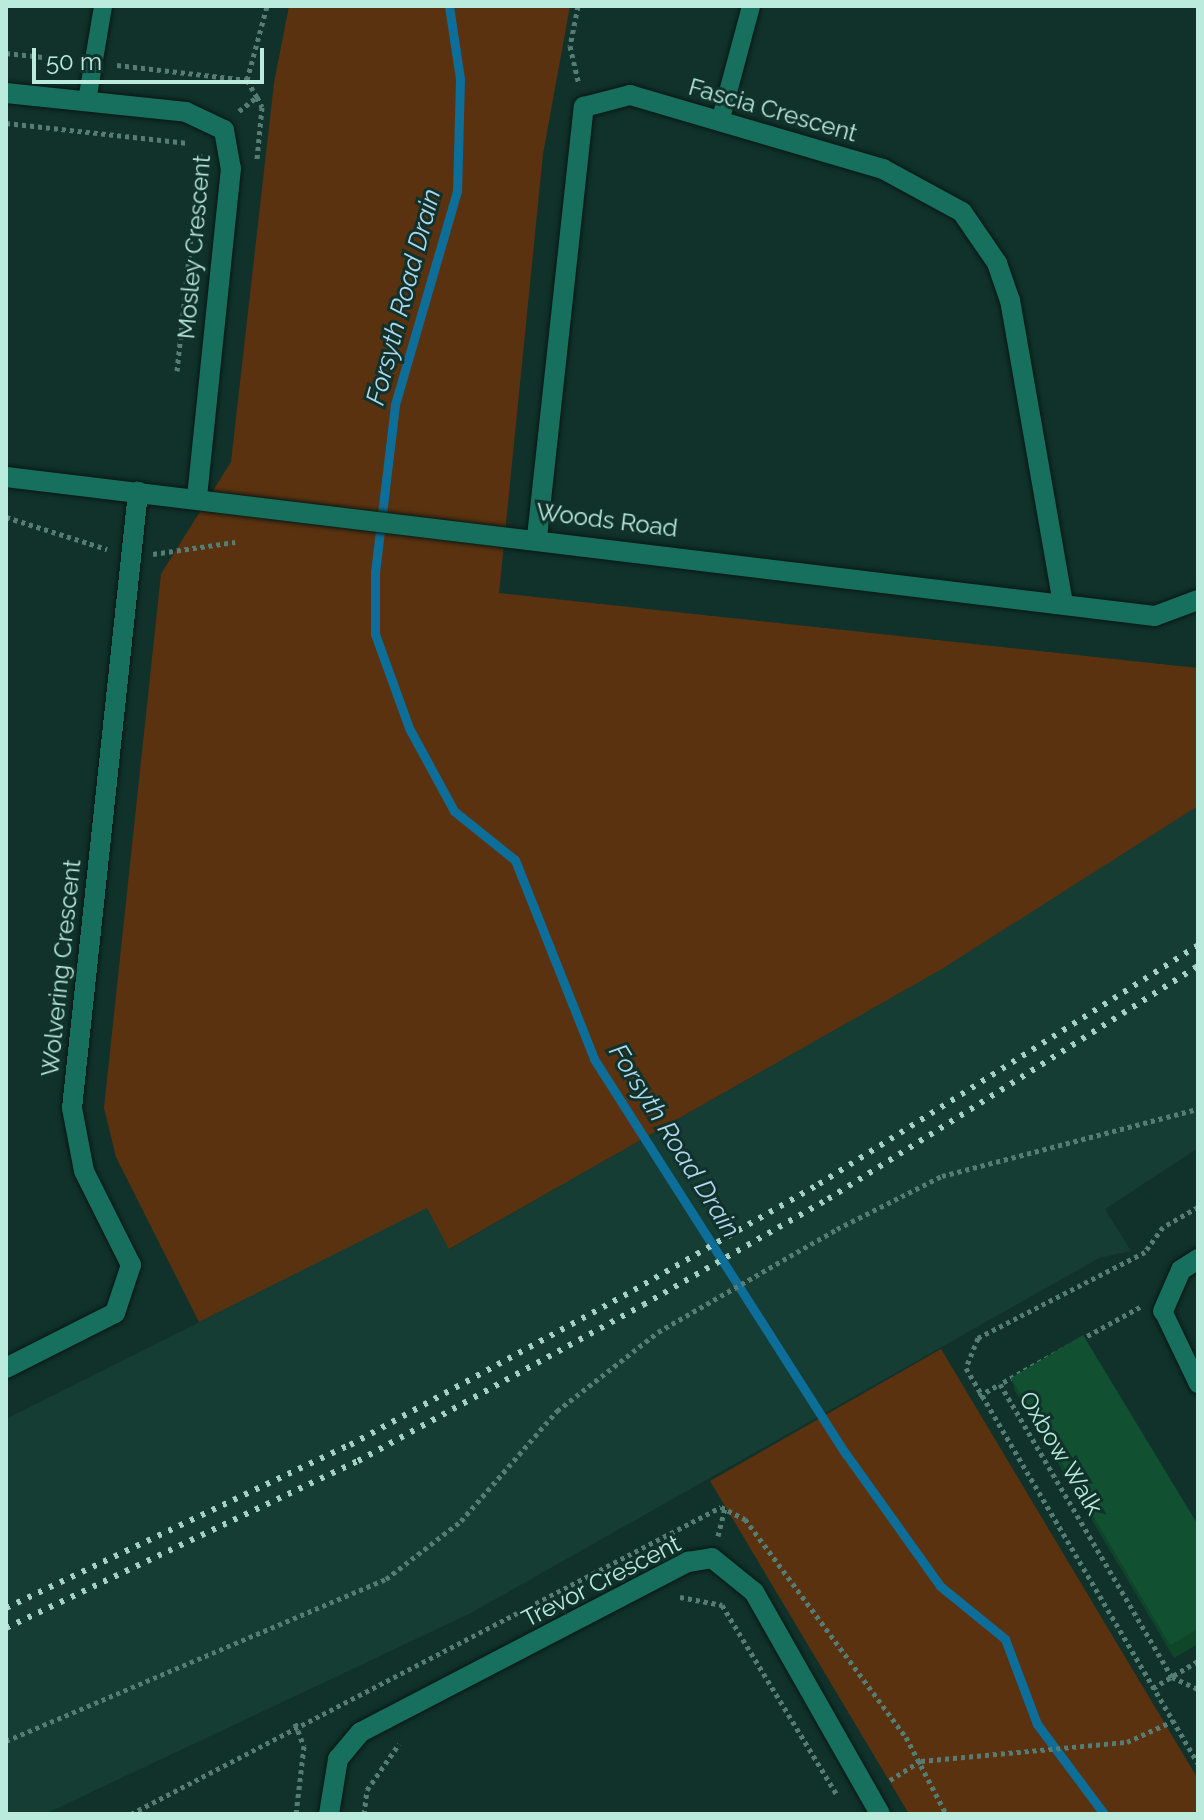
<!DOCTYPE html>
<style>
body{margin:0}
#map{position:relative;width:1204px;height:1820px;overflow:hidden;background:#10322b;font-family:Raleway,sans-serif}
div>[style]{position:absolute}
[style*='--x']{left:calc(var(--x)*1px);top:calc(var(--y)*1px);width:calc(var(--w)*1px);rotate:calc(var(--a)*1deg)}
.built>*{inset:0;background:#163d33}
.green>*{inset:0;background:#5b3210}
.stream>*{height:9px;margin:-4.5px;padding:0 4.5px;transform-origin:4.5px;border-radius:4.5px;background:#0d6e9a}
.path>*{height:5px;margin-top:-2.5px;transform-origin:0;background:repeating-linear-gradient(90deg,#567d74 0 4px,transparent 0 8px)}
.roads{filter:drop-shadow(0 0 2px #091713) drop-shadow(0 0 2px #091713)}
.service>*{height:18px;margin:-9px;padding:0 9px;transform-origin:9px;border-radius:9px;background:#176f5e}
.minor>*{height:20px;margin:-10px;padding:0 10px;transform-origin:10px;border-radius:10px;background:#176f5e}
.tertiary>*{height:20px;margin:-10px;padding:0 10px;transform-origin:10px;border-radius:10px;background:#176f5e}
.rail>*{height:6px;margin-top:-3px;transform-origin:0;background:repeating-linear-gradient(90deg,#a3d1c4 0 4px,transparent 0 12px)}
.wall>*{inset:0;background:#0f462a}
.building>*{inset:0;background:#115131}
span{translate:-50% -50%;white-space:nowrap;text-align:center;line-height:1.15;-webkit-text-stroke:6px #10322b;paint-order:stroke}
.street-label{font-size:24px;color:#bbebdd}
.water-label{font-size:26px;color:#b0d7f0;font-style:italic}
.frame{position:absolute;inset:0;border:8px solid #bbebdd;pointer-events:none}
.scale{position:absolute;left:32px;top:48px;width:232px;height:36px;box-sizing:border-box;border:4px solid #bbebdd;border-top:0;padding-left:10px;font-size:24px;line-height:28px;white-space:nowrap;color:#bbebdd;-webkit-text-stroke:6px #10322b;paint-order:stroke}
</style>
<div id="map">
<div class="built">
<div style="clip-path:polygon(1198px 806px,1198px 1148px,1105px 1209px,1131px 1251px,1099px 1258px,471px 1613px,45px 1814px,6px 1814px,6px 1419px,427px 1208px,450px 1249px,942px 969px)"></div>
</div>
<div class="green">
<div style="clip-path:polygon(289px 6px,570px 6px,543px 154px,499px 593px,1198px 668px,1198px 806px,942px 969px,449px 1249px,427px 1208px,199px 1322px,116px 1157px,104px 1108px,161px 574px,231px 462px,274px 83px)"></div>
<div style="clip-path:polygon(941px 1349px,1198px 1779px,1198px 1814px,909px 1814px,710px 1481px)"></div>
</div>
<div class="stream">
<div style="--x:449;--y:6;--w:74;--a:81.4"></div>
<div style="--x:460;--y:79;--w:112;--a:91.5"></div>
<div style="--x:457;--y:191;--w:223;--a:106.2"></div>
<div style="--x:395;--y:405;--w:169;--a:96.8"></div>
<div style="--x:375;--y:573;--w:61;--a:90"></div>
<div style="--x:375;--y:634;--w:100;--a:70.1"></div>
<div style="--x:409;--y:728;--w:94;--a:61.5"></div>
<div style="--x:454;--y:811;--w:78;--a:38.8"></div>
<div style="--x:515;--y:860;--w:214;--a:68.3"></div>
<div style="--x:594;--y:1059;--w:469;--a:57.5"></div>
<div style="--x:846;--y:1454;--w:162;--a:54.5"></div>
<div style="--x:940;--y:1586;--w:84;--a:39.2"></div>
<div style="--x:1005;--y:1639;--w:91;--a:69.4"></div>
<div style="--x:1037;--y:1724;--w:112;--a:53.3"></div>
</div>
<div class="path">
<div style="--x:578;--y:6;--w:41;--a:101.3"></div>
<div style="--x:570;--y:46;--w:37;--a:77"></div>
<div style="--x:6;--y:53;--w:65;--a:6.1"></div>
<div style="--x:117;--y:65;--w:131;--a:6.6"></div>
<div style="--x:247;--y:80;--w:20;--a:60"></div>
<div style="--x:247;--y:80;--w:77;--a:-74.9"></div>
<div style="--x:239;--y:111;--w:23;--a:-38"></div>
<div style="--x:257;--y:97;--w:11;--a:63"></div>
<div style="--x:262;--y:107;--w:52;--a:95.5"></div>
<div style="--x:6;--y:123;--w:183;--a:6.3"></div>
<div style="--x:177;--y:371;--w:219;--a:-84"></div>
<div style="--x:6;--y:517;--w:106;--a:17.6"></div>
<div style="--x:153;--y:554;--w:83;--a:-8.3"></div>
<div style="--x:1198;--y:1207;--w:40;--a:150.3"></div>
<div style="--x:1163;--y:1227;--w:31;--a:126"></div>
<div style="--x:1145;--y:1252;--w:188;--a:152.8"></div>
<div style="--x:978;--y:1338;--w:32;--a:112"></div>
<div style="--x:966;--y:1368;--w:458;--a:59.6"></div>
<div style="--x:1140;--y:1307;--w:160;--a:151.2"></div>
<div style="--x:1000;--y:1384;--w:340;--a:59.6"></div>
<div style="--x:1172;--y:1677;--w:29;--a:25"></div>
<div style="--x:979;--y:1396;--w:24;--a:-30"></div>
<div style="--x:718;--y:1536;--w:30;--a:-76"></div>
<div style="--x:680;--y:1597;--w:43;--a:10.8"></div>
<div style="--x:722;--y:1605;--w:222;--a:58.8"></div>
<div style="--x:1153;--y:1688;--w:52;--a:-31"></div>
<div style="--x:295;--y:1723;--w:25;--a:69"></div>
<div style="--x:304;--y:1746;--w:68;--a:96.7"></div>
<div style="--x:6;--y:1741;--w:413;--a:-23.1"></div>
<div style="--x:386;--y:1579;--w:95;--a:-37.7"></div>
<div style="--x:461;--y:1521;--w:146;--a:-48.9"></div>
<div style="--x:557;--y:1411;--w:128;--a:-38"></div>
<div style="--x:658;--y:1332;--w:207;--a:-29.9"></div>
<div style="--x:837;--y:1229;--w:118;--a:-26.8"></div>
<div style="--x:942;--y:1176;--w:265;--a:-14.7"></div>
<div style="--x:890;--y:1780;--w:36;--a:-32"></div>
<div style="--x:921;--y:1761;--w:207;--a:-5.3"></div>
<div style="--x:1127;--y:1742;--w:51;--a:-24.5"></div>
<div style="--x:131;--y:1814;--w:665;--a:-27.49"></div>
<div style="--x:721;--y:1507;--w:27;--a:27"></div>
<div style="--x:745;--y:1519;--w:271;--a:53.6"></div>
<div style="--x:906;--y:1737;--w:87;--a:62.5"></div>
<div style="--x:364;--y:1814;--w:24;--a:-83"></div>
<div style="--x:367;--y:1790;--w:56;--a:-55.2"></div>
</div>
<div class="roads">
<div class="service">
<div style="--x:87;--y:101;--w:96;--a:-80.4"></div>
<div style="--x:720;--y:122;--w:120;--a:-75"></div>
<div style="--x:1163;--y:1311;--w:81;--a:64.4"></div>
</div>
<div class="minor">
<div style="--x:6;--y:93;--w:181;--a:6"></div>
<div style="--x:186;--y:112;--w:42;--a:25.3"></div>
<div style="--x:224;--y:130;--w:39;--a:80"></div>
<div style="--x:231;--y:168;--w:332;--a:95.9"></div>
<div style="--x:537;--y:537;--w:433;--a:-83.8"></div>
<div style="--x:584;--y:107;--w:48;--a:-14.6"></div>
<div style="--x:630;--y:95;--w:264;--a:16.3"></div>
<div style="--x:883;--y:169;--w:90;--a:28.6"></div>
<div style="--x:962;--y:212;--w:62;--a:55.5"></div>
<div style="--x:997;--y:263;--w:39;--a:71"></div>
<div style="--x:1010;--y:300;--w:309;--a:80.1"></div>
<div style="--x:1163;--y:1311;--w:45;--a:-66.3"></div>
<div style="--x:1181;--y:1270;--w:20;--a:-33"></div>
<div style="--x:6;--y:1368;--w:122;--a:-26.8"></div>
<div style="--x:115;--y:1313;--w:51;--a:-71.6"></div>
<div style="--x:131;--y:1265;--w:105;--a:-116.6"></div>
<div style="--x:84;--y:1171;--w:64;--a:-100.8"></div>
<div style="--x:72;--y:1108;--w:620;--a:-83.88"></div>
<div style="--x:329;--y:1814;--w:56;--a:-80.7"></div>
<div style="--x:338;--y:1759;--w:35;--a:-50"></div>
<div style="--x:361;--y:1732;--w:369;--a:-27.5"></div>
<div style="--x:688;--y:1562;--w:24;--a:-9"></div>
<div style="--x:712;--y:1558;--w:54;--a:39"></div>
<div style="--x:754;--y:1592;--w:255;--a:60.4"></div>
</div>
<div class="tertiary">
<div style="--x:6;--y:477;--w:1157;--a:6.9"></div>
<div style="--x:1155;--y:616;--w:46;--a:-20.4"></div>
</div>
</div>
<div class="rail">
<div style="--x:6;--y:1608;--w:381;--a:-25.4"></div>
<div style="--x:350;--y:1445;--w:324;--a:-28.6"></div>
<div style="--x:634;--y:1290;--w:213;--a:-29.8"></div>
<div style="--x:819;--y:1184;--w:448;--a:-32.2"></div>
<div style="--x:6;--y:1628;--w:390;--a:-25.4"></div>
<div style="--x:358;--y:1461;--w:325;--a:-28.7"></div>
<div style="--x:643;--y:1305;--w:213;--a:-29.8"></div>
<div style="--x:828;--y:1199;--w:437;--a:-32.2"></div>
</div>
<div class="wall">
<div style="clip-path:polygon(1011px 1378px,1198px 1525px,1198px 1644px,1174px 1658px,1015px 1391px)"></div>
</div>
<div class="building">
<div style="clip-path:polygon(1083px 1335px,1198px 1525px,1198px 1629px,1170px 1645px,1011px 1378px)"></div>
</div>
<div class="street-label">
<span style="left:773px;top:110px;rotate:16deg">Fascia Crescent</span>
<span style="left:194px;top:247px;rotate:-85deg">Mosley Crescent</span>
<span style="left:607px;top:520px;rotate:7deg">Woods Road</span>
<span style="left:61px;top:968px;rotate:-84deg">Wolvering Crescent</span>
<span style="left:1061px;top:1453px;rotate:59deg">Oxbow Walk</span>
<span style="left:601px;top:1581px;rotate:-27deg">Trevor Crescent</span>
</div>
<div class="water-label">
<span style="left:404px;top:297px;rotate:-75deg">Forsyth Road Drain</span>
<span style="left:674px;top:1141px;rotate:58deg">Forsyth Road Drain</span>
</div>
<div class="frame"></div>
<div class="scale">50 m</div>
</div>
